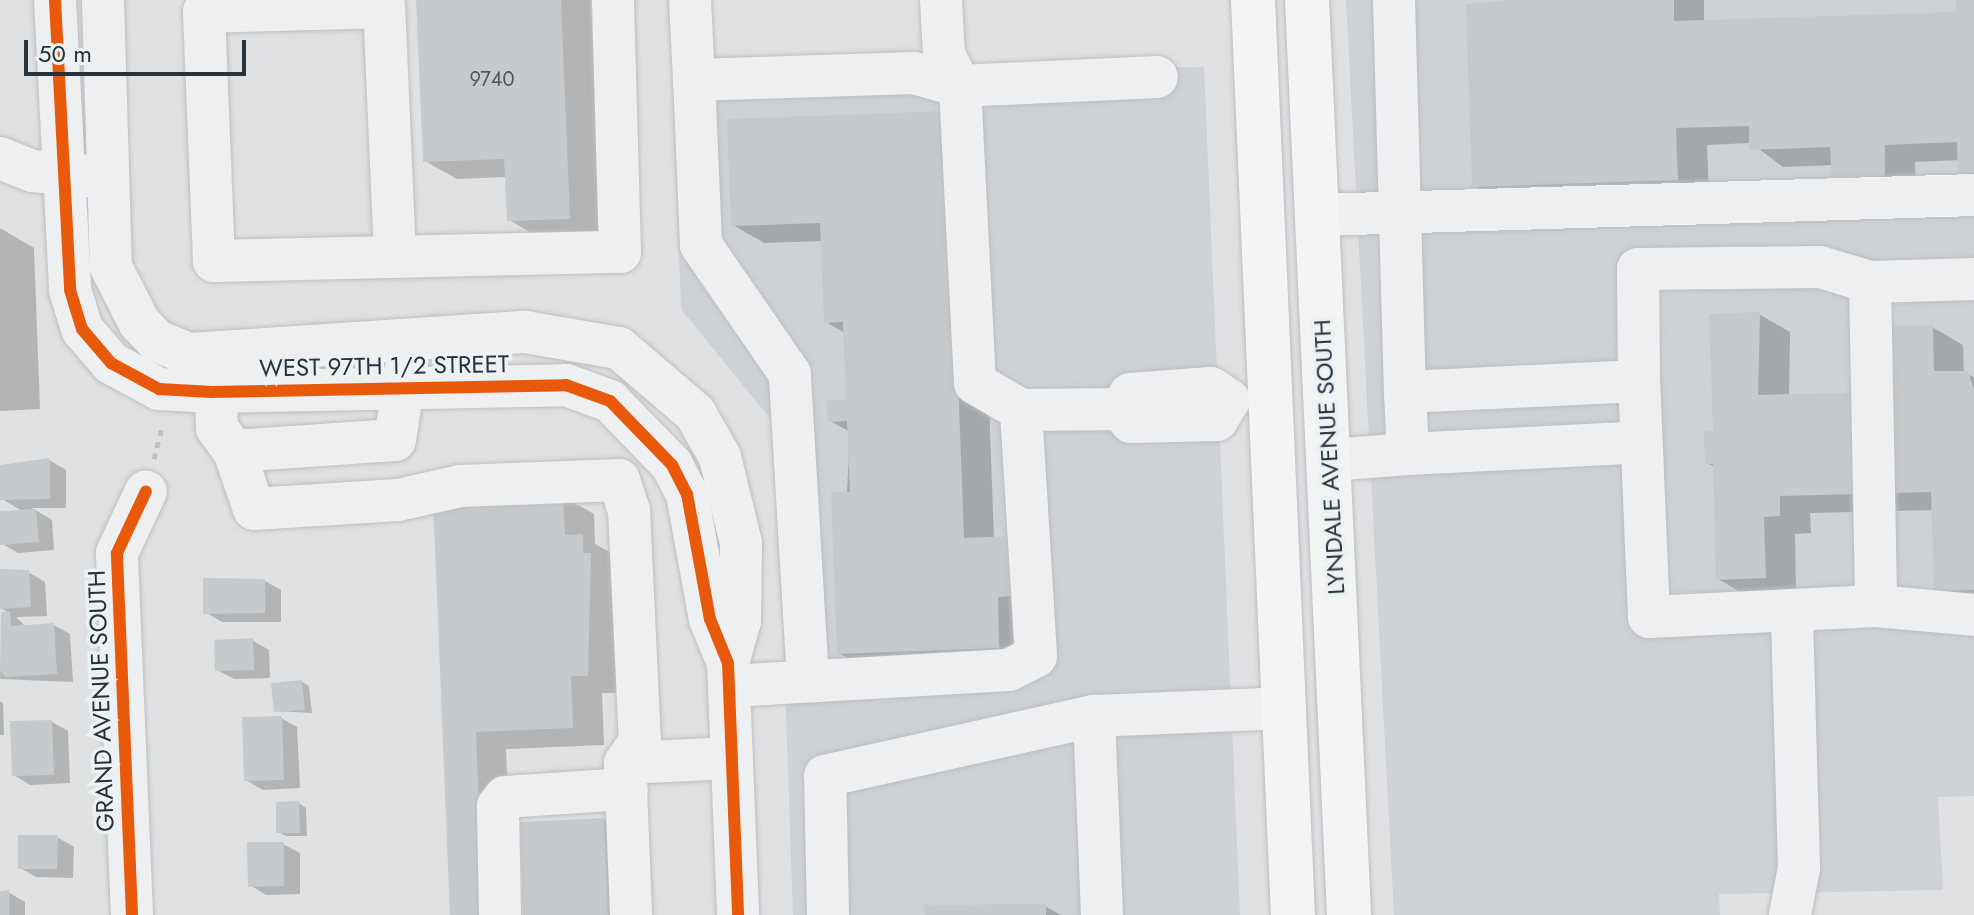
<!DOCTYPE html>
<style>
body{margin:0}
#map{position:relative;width:1974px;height:915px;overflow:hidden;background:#dfe1e3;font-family:Jost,sans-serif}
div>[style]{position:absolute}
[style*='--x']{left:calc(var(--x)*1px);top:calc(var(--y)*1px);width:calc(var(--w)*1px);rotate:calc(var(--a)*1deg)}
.built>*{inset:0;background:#ced2d6}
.shadow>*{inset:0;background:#0003}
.building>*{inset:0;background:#c7cacc}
.path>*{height:5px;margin-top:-2.5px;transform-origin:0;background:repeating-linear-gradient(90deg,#bdc0c2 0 6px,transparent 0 12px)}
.roads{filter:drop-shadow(0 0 2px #bdbfc1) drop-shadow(0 0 2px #bdbfc1)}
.minor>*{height:42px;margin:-21px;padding:0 21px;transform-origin:21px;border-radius:21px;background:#eeeff0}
.major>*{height:44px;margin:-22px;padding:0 22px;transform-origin:22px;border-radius:22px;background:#f3f4f4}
.cycleway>*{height:12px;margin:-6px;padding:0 6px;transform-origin:6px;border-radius:6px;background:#e8590c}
span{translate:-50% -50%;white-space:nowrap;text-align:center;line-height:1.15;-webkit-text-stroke:7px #ecf1f3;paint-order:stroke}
.number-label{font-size:20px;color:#505960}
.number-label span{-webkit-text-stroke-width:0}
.street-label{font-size:24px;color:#28323b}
.scale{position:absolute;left:24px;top:40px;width:222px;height:36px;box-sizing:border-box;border:4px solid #28323b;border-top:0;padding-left:10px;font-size:24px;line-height:28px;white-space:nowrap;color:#28323b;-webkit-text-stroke:6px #ecf1f3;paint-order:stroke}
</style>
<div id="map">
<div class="built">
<div style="clip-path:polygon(1346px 0,1974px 0,1974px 796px,1938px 797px,1943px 890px,1719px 894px,1720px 915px,1394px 915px)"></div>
<div style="clip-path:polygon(1204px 67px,1240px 915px,793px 915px,776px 426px,681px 309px,673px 70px)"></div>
</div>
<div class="shadow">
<div style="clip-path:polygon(418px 0,591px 0,601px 236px,540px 238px,509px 220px,507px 177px,457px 179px,425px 161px)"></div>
<div style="clip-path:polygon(1514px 0,1704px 0,1704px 22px,1959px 14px,1958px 0,1974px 0,1974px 180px,1960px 172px,1960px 160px,1915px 162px,1916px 197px,1833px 165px,1783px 167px,1751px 143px,1707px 145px,1709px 197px,1505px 204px,1474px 185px)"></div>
<div style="clip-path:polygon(979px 131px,994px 539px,1011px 538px,1030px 665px,870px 671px,839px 653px,850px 432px,830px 421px,848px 401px,845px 333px,826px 322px,823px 241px,764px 243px,733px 225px)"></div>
<div style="clip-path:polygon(0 228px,34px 248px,40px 409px,0 411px)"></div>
<div style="clip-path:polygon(1759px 314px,1790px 332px,1789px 396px,1891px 394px,1932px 327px,1963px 345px,1964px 373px,1974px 377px,1974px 608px,1936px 590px,1934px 510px,1810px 513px,1811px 533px,1795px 534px,1796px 595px,1749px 597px,1718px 579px,1715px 467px,1707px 463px)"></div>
<div style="clip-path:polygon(49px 460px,66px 470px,66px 508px,32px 508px,52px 520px,54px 550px,18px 553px,1px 543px,0 513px,24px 512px,2px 499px)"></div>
<div style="clip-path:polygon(562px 496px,594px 514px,595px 544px,613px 554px,619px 693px,602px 693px,604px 745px,506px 749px,513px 915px,452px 915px,435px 502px)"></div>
<div style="clip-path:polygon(0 572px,28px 572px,45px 582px,47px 616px,16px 617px,26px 627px,54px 625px,70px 634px,73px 682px,0 679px,3px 614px,10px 613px,0 608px)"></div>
<div style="clip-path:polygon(265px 581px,281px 590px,281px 622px,222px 622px,205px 612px)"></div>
<div style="clip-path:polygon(252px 640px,269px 650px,270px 678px,234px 679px,217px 670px)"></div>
<div style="clip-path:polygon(302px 682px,309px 686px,312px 713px,276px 711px)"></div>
<div style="clip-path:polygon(0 701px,3px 703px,4px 735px,0 735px)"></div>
<div style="clip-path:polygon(281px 718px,297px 727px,300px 788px,263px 790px,246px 780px)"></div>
<div style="clip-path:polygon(52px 722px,68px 731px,70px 783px,30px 785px,14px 775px)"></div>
<div style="clip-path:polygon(299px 803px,306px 808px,307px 836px,286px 836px,278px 832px)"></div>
<div style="clip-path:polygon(604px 820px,635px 838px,638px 915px,525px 915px)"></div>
<div style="clip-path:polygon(57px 837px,74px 847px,73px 878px,36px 877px,20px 868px)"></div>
<div style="clip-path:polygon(283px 844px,300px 853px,300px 894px,266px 895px,250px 885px)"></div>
<div style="clip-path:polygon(8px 892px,25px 902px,25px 915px,0 915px,0 893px)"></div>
<div style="clip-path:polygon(1045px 906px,1061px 915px,927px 915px)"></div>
</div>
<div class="building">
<div style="clip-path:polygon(416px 0,561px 0,570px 219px,507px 221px,504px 159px,423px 162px)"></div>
<div style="clip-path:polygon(1512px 0,1674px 0,1674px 21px,1956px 12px,1956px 0,1974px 0,1974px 173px,1958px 173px,1957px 142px,1885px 145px,1885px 180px,1832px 182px,1830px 147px,1749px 150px,1749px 126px,1676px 128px,1678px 180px,1472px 187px,1466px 4px)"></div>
<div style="clip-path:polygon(948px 111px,964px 538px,1011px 536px,1013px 596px,998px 597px,999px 648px,837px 654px,831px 492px,850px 492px,847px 421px,828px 422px,827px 400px,846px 400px,843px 322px,824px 323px,820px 223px,731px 226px,727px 119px)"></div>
<div style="clip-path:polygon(1760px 312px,1758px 395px,1889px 392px,1887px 326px,1933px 325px,1934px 371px,1968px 371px,1974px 390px,1974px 590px,1934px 591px,1931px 492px,1780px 496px,1780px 516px,1764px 517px,1766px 578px,1716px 580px,1713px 464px,1705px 464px,1704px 431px,1713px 431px,1709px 314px)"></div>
<div style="clip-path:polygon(50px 458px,50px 499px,0 500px,0 465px)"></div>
<div style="clip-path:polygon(563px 494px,565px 535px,583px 534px,583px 553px,591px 553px,588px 676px,571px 676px,573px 728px,476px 732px,483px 915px,450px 915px,433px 500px)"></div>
<div style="clip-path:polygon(36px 509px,39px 542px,0 545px,0 511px)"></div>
<div style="clip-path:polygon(0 569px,29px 570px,31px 607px,0 609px)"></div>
<div style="clip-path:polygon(203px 578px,265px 579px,265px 613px,203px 614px)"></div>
<div style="clip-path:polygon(10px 611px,11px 626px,54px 623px,57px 674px,6px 677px,0 671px,1px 612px)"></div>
<div style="clip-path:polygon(253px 638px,254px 670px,215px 671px,214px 640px)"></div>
<div style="clip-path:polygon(302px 680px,305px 710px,274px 712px,271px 683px)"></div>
<div style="clip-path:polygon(282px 716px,284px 780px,244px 781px,242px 717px)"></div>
<div style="clip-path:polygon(52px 720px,54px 775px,12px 776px,10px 721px)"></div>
<div style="clip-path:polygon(299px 801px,300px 833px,276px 833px,276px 802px)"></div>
<div style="clip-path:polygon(604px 818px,608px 915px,523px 915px,520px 822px)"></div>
<div style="clip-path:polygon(18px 835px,58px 835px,57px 869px,18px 869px)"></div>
<div style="clip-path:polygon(247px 842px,284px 842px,284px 886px,248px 887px)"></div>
<div style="clip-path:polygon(9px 890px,9px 915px,0 915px,0 891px)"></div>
<div style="clip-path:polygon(1046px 904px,1046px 915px,925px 915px,924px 905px)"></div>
</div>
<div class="path">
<div style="--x:154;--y:459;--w:33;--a:-76"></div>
</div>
<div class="roads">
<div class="minor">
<div style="--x:55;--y:0;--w:290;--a:87"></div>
<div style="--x:70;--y:290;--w:41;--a:72.9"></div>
<div style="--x:82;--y:329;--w:45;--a:49.5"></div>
<div style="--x:111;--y:363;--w:55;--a:28.4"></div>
<div style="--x:159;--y:389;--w:53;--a:3.2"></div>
<div style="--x:212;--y:392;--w:354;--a:-1.1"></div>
<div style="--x:566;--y:385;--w:47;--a:20"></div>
<div style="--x:610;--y:401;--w:89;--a:45.9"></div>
<div style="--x:672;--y:465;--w:33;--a:63"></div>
<div style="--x:687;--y:494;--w:127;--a:79.6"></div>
<div style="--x:710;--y:619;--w:48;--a:67.8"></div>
<div style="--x:728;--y:663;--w:252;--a:87.7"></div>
<div style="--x:103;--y:0;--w:267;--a:88.3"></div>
<div style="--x:111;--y:267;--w:62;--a:63"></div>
<div style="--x:139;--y:322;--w:26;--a:47"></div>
<div style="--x:157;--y:341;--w:35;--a:22"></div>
<div style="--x:190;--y:354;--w:336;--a:-3.8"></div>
<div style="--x:525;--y:332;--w:95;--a:9.7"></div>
<div style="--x:619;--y:348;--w:100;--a:40.5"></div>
<div style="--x:695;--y:413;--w:51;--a:60.4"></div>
<div style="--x:720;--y:457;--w:89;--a:76.3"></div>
<div style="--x:741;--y:543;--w:78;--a:90.7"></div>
<div style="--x:740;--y:621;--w:44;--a:105.9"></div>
<div style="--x:690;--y:0;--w:80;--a:87.1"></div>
<div style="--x:1394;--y:0;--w:392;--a:88.4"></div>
<div style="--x:1405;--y:392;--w:234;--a:-2.7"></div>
<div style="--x:1639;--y:381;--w:112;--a:-90.5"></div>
<div style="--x:1638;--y:269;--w:182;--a:-0.6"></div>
<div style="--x:1820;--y:267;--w:52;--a:16.7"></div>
<div style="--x:1870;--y:282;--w:104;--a:-1.7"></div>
<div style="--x:0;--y:158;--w:35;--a:22"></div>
<div style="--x:33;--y:171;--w:55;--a:5.2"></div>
<div style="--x:1317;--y:215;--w:657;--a:-1.74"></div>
<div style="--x:395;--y:256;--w:249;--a:-92.5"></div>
<div style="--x:384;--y:7;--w:180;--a:178.4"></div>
<div style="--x:204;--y:12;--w:249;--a:87.7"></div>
<div style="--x:214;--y:261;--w:406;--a:-1.3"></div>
<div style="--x:620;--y:252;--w:252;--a:-91.6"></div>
<div style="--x:1870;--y:282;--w:324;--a:88.9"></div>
<div style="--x:215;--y:366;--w:62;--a:88.2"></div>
<div style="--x:217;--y:428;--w:29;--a:54"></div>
<div style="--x:234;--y:451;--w:161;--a:-3.9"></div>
<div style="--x:395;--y:440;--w:80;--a:-81.4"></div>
<div style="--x:1639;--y:378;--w:239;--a:87.6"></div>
<div style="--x:1649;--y:617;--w:227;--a:-2.8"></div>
<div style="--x:1876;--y:606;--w:98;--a:5.2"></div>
<div style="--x:1211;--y:388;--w:22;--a:34"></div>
<div style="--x:1229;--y:400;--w:23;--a:121"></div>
<div style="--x:1217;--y:420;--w:86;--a:178.7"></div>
<div style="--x:1131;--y:422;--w:16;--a:-128"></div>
<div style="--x:1121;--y:409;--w:17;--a:-59"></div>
<div style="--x:1130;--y:394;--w:81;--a:-4.2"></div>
<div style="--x:1021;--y:410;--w:100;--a:-0.6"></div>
<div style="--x:234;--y:451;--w:61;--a:71"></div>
<div style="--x:254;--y:509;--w:144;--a:-3.6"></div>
<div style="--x:398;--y:500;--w:64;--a:-12.7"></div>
<div style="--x:460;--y:486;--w:159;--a:-2.2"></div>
<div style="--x:619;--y:480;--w:32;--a:72"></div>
<div style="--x:629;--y:510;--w:231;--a:87.3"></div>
<div style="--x:640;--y:741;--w:27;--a:124"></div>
<div style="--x:625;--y:763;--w:152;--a:87.7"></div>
<div style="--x:1408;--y:454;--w:233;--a:-2.9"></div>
<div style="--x:1330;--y:460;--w:78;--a:-4.4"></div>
<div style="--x:1408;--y:454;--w:62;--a:-92.8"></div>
<div style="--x:808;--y:681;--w:308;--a:-93.4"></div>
<div style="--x:790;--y:374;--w:157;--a:-124.6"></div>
<div style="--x:701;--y:245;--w:165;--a:-92.4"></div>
<div style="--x:694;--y:80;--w:220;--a:-1.8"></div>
<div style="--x:914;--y:73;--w:48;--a:15.8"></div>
<div style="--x:960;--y:86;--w:197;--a:-2.6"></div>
<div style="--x:730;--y:686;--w:279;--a:-3.3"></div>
<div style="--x:1009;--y:670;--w:30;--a:-27"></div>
<div style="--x:1036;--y:656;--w:246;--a:-93.5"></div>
<div style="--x:1021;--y:410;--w:53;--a:-149.6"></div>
<div style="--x:975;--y:383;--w:297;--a:-92.9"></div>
<div style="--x:960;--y:86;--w:35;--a:-117"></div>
<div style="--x:944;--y:55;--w:55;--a:-93.1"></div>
<div style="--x:625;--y:763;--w:107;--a:-2.7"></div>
<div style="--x:132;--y:915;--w:362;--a:-92.4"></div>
<div style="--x:117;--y:553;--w:68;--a:-64.9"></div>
<div style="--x:500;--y:915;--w:109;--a:-91.1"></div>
<div style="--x:498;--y:806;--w:11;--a:-52"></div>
<div style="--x:505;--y:797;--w:122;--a:-3.8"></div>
<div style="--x:828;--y:915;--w:139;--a:-91.2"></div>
<div style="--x:825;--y:776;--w:276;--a:-12.6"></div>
<div style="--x:1102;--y:915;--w:199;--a:-92.3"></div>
<div style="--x:1094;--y:716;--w:190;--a:-2.4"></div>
<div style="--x:1790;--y:915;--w:48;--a:-79.2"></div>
<div style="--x:1799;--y:868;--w:258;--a:-91.6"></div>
</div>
<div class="major">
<div style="--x:1253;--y:0;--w:916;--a:87.5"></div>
<div style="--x:1307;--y:0;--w:916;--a:87.37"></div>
</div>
</div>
<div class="cycleway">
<div style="--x:55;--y:0;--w:290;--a:87"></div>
<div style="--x:70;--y:290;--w:41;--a:72.9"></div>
<div style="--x:82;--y:329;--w:45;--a:49.5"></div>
<div style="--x:111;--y:363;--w:55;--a:28.4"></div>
<div style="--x:159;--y:389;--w:53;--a:3.2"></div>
<div style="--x:212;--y:392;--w:354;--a:-1.1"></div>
<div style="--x:566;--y:385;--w:47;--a:20"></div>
<div style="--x:610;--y:401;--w:89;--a:45.9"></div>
<div style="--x:672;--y:465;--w:33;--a:63"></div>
<div style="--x:687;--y:494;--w:127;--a:79.6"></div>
<div style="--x:710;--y:619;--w:48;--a:67.8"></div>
<div style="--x:728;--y:663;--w:252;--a:87.7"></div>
<div style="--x:132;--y:915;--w:362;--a:-92.4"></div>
<div style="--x:117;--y:553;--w:68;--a:-64.9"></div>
</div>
<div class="number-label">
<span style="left:492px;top:79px">9740</span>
</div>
<div class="street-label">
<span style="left:384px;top:366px;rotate:-1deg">WEST 97TH 1/2 STREET</span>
<span style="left:1329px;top:457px;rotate:-93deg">LYNDALE AVENUE SOUTH</span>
<span style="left:101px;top:701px;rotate:-92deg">GRAND AVENUE SOUTH</span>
</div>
<div class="scale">50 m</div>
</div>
